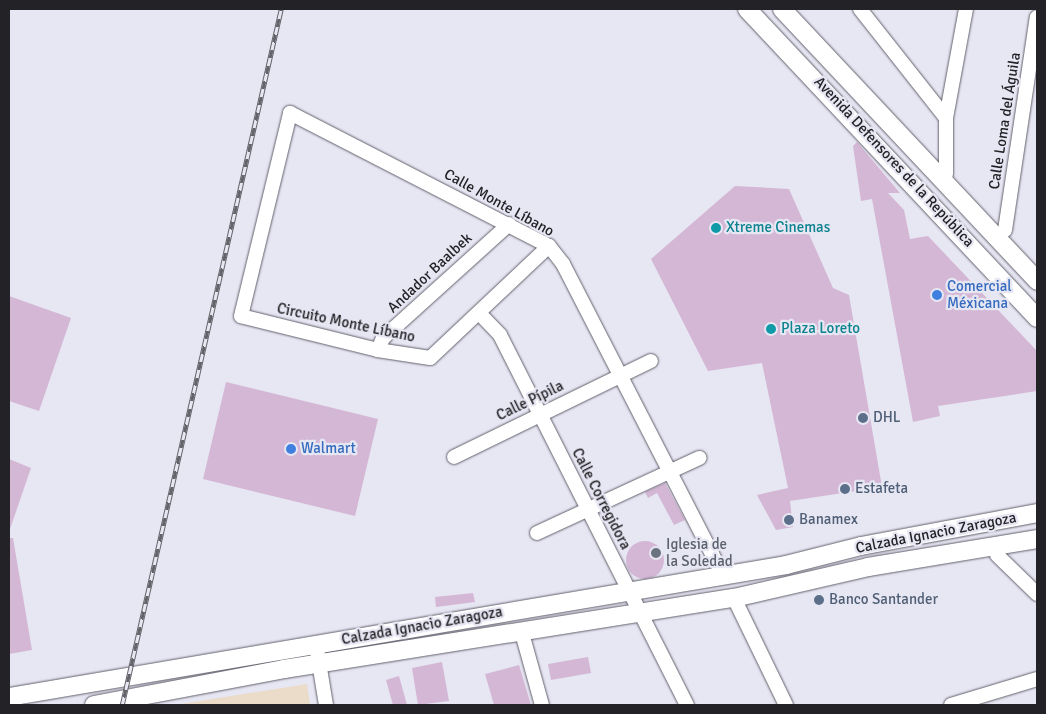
<!DOCTYPE html>
<meta charset="utf-8">
<style>
body{margin:0}
#map{position:relative;width:1046px;height:714px;overflow:hidden;background:#e7e6f3;font-family:Signika,sans-serif}
div>[style]{position:absolute}
[style*='--x']{left:calc(var(--x)*1px);top:calc(var(--y)*1px);width:calc(var(--w)*1px);rotate:calc(var(--a)*1deg)}
.commercial>*{inset:0;background:#ebdbc9}
.building>*{inset:0;background:#d4b7d5}
.round{border-radius:50%}
.roads{filter:drop-shadow(0 0 1px #62616c) drop-shadow(0 0 1px #62616c)}
.minor>*{height:14px;margin:-7px;padding:0 7px;transform-origin:7px;border-radius:7px;background:#fff}
.major>*{height:18px;margin:-9px;padding:0 9px;transform-origin:9px;border-radius:9px;background:#fff}
.rail>*{height:4.5px;margin-top:-2.25px;transform-origin:0;background:repeating-linear-gradient(90deg,#e7e6f3 0 8px,#636369 0 16px);box-sizing:border-box;border-block:1px solid #636369}
.dots>*{width:14px;height:14px;translate:-50% -50%;box-sizing:border-box;border:2px solid #e7e6f3;border-radius:50%}
span{translate:-50% -50%;white-space:nowrap;text-align:center;line-height:1.15;-webkit-text-stroke:4.5px #e7e6f3;paint-order:stroke}
.street-label{font-size:15px;color:#232327}
.culture-label{font-size:15px;color:#0d838f}
.left{translate:0 -50%;text-align:left}
.shop-label{font-size:15px;color:#366cbe}
.service-label{font-size:15px;color:#4e5e75}
.worship-label{font-size:15px;color:#5b616d}
.frame{position:absolute;inset:0;border:10px solid #232327;pointer-events:none}
</style>
<div id="map">
<div class="commercial">
<div style="clip-path:polygon(307px 684px,310px 705px,175px 705px)"></div>
</div>
<div class="building">
<div style="clip-path:polygon(857px 142px,900px 193px,888px 193px,904px 210px,910px 239px,928px 236px,1037px 351px,1037px 391px,938px 406px,940px 416px,913px 422px,872px 199px,861px 201px,853px 146px)"></div>
<div style="clip-path:polygon(735px 186px,789px 189px,833px 288px,849px 295px,882px 487px,790px 501px,793px 527px,776px 530px,757px 495px,788px 488px,762px 363px,708px 371px,651px 259px)"></div>
<div style="clip-path:polygon(9px 296px,71px 318px,39px 411px,9px 401px)"></div>
<div style="clip-path:polygon(226px 382px,378px 419px,355px 516px,203px 479px)"></div>
<div style="clip-path:polygon(9px 459px,31px 468px,10px 529px,9px 528px)"></div>
<div style="clip-path:polygon(665px 483px,685px 520px,674px 525px,657px 493px,648px 498px,645px 492px)"></div>
<div style="clip-path:polygon(9px 538px,13px 538px,32px 650px,9px 654px)"></div>
<div class="round" style="left:626px;top:541px;width:38px;height:38px"></div>
<div style="clip-path:polygon(473px 593px,475px 602px,436px 607px,435px 597px)"></div>
<div style="clip-path:polygon(588px 657px,591px 673px,551px 680px,548px 664px)"></div>
<div style="clip-path:polygon(442px 662px,449px 701px,418px 705px,412px 668px)"></div>
<div style="clip-path:polygon(519px 665px,531px 705px,494px 705px,485px 674px)"></div>
<div style="clip-path:polygon(399px 676px,407px 705px,393px 705px,386px 680px)"></div>
</div>
<div class="roads">
<div class="minor">
<div style="--x:860;--y:9;--w:139;--a:51.7"></div>
<div style="--x:946;--y:174;--w:56;--a:-90"></div>
<div style="--x:946;--y:118;--w:111;--a:-79.6"></div>
<div style="--x:1005;--y:230;--w:215;--a:-81.5"></div>
<div style="--x:549;--y:246;--w:163;--a:136.7"></div>
<div style="--x:430;--y:358;--w:53;--a:-171.3"></div>
<div style="--x:378;--y:350;--w:141;--a:-166.1"></div>
<div style="--x:241;--y:316;--w:209;--a:-76.4"></div>
<div style="--x:290;--y:113;--w:291;--a:27.2"></div>
<div style="--x:549;--y:246;--w:23;--a:52"></div>
<div style="--x:563;--y:264;--w:350;--a:62.8"></div>
<div style="--x:479;--y:313;--w:30;--a:46"></div>
<div style="--x:500;--y:335;--w:415;--a:63.2"></div>
<div style="--x:378;--y:350;--w:13;--a:-67"></div>
<div style="--x:383;--y:338;--w:170;--a:-42.1"></div>
<div style="--x:454;--y:457;--w:219;--a:-26"></div>
<div style="--x:537;--y:533;--w:179;--a:-24.8"></div>
<div style="--x:997;--y:555;--w:56;--a:44.3"></div>
<div style="--x:734;--y:598;--w:119;--a:64.1"></div>
<div style="--x:522;--y:633;--w:75;--a:74.5"></div>
<div style="--x:316;--y:644;--w:62;--a:80.7"></div>
<div style="--x:951;--y:705;--w:90;--a:-16.8"></div>
</div>
<div class="major">
<div style="--x:747;--y:9;--w:424;--a:46.8"></div>
<div style="--x:782;--y:9;--w:373;--a:46.8"></div>
<div style="--x:9;--y:697;--w:788;--a:-9.64"></div>
<div style="--x:786;--y:565;--w:77;--a:-14.2"></div>
<div style="--x:861;--y:546;--w:179;--a:-10.6"></div>
<div style="--x:94;--y:705;--w:193;--a:-10.7"></div>
<div style="--x:284;--y:669;--w:456;--a:-9"></div>
<div style="--x:734;--y:598;--w:138;--a:-13"></div>
<div style="--x:868;--y:567;--w:171;--a:-9.4"></div>
</div>
</div>
<div class="rail">
<div style="--x:122;--y:705;--w:714;--a:-77.13"></div>
</div>
<div class="dots">
<div style="left:716px;top:228px;background:#0f9aa8"></div>
<div style="left:937px;top:295px;background:#3f7fe0"></div>
<div style="left:771px;top:329px;background:#0f9aa8"></div>
<div style="left:863px;top:418px;background:#5c6f8a"></div>
<div style="left:291px;top:449px;background:#3f7fe0"></div>
<div style="left:845px;top:489px;background:#5c6f8a"></div>
<div style="left:789px;top:520px;background:#5c6f8a"></div>
<div style="left:656px;top:553px;background:#6b7280"></div>
<div style="left:819px;top:600px;background:#5c6f8a"></div>
</div>
<div class="street-label">
<span style="left:1005px;top:121px;rotate:-81deg">Calle Loma del Águila</span>
<span style="left:894px;top:162px;rotate:47deg">Avenida Defensores de la República</span>
<span style="left:499px;top:203px;rotate:29deg">Calle Monte Líbano</span>
<span style="left:430px;top:273px;rotate:-43deg">Andador Baalbek</span>
<span style="left:346px;top:323px;rotate:12deg">Circuito Monte Líbano</span>
<span style="left:530px;top:401px;rotate:-26deg">Calle Pípila</span>
<span style="left:601px;top:499px;rotate:63deg">Calle Corregidora</span>
<span style="left:936px;top:533px;rotate:-11deg">Calzada Ignacio Zaragoza</span>
<span style="left:422px;top:626px;rotate:-10deg">Calzada Ignacio Zaragoza</span>
</div>
<div class="culture-label">
<span class="left" style="left:726px;top:228px">Xtreme Cinemas</span>
<span class="left" style="left:781px;top:329px">Plaza Loreto</span>
</div>
<div class="shop-label">
<span class="left" style="left:947px;top:295px">Comercial<br>Méxicana</span>
<span class="left" style="left:301px;top:449px">Walmart</span>
</div>
<div class="service-label">
<span class="left" style="left:873px;top:418px">DHL</span>
<span class="left" style="left:855px;top:489px">Estafeta</span>
<span class="left" style="left:799px;top:520px">Banamex</span>
<span class="left" style="left:829px;top:600px">Banco Santander</span>
</div>
<div class="worship-label">
<span class="left" style="left:666px;top:553px">Iglesia de<br>la Soledad</span>
</div>
<div class="frame"></div>
</div>
